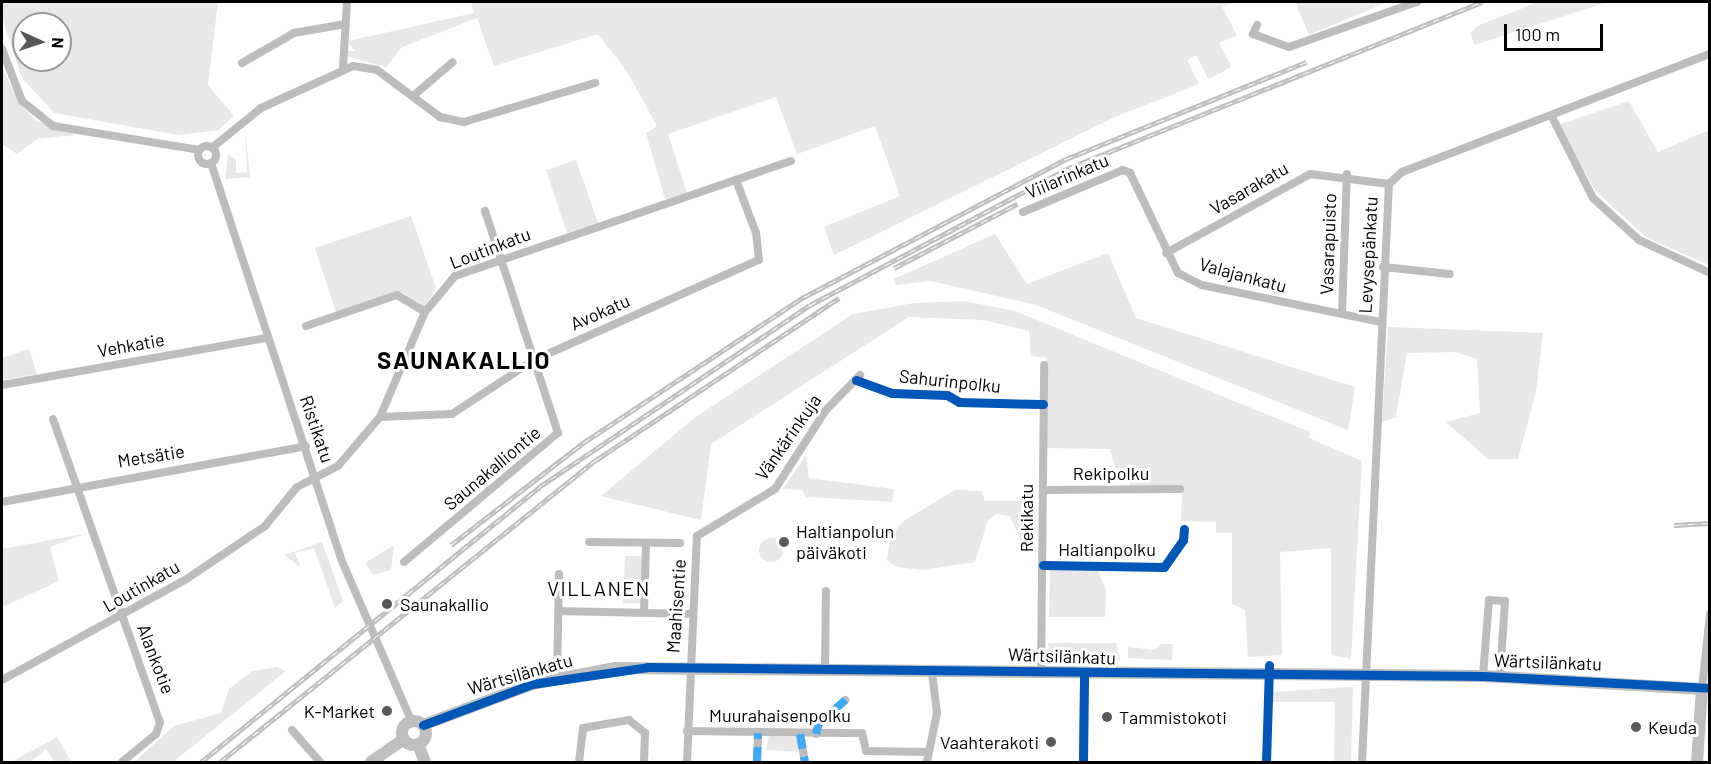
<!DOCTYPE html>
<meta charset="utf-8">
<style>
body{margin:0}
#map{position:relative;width:1711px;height:764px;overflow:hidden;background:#fff;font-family:Barlow,sans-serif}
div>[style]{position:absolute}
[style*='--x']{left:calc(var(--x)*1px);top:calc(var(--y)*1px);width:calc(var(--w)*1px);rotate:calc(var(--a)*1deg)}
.green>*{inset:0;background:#e8e8e8}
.round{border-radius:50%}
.street>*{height:8px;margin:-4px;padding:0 4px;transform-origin:4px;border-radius:4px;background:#bdbdbd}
.street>.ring{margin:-4px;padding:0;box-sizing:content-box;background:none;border:8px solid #bdbdbd;border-radius:50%}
.secondary>*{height:12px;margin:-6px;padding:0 6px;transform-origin:6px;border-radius:6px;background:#bfbfbf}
.secondary>.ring{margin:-6px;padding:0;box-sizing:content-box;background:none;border:12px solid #bfbfbf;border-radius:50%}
.rail>*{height:4.5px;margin-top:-2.25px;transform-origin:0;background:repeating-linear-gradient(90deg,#fff 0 7px,#bdbdbd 0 14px);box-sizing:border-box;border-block:2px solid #bdbdbd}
.quiet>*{height:8px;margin-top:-4px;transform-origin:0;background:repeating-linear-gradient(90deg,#3fa9f5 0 15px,transparent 0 23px)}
.cycleway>*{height:9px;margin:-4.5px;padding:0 4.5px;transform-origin:4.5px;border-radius:4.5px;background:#0057b8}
.dots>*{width:16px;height:16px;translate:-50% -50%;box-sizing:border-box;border:3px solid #fff;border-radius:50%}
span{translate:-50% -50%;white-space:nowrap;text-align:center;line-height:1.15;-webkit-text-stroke:6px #fff;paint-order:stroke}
.street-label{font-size:18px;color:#000}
.poi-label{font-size:18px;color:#000}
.left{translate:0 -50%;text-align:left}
.right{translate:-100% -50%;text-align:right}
.neighbourhood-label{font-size:20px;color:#000;letter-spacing:1.5px}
.district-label{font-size:24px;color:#000;font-weight:700;letter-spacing:1.5px}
.frame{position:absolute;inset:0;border:3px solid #000;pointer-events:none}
.north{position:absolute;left:12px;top:12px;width:60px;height:60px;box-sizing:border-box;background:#fff;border:2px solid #999;border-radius:50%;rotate:93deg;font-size:16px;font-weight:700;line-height:24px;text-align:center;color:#000}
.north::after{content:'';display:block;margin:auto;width:21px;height:27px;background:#595959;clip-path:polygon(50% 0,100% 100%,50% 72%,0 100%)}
.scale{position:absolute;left:1504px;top:24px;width:99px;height:27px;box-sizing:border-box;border:3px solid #000;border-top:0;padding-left:8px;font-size:18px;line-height:21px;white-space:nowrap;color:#000;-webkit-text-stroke:4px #fff;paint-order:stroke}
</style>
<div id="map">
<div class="green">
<div style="clip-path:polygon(evenodd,2px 2px,218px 2px,208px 85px,234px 116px,219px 130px,179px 135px,54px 113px,22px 78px,2px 18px,2px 2px,24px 24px,60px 24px,60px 60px,24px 60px,24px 24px)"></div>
<div style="clip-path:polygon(471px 2px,1235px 2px,1222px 7px,1237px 35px,1219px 43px,1231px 66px,1223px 72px,1208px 79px,1196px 55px,1187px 60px,1199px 84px,1115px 117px,834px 255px,824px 227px,900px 196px,875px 126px,797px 154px,776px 97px,668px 134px,687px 193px,665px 199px,646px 133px,657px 126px,626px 70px,598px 34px,494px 66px,477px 18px,402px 47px,386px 67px,346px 56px,346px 51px,355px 51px,348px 41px,474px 13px)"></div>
<div style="clip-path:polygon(1295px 2px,1387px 2px,1309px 35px)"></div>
<div style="clip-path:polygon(1538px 2px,1608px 2px,1474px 45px,1471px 33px,1477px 26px)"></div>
<div style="clip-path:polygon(2px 68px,20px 104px,37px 121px,75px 135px,37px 139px,17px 154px,2px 144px)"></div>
<div style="clip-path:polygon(1629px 101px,1658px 152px,1709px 130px,1709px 265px,1647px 238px,1595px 190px,1558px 125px)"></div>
<div style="clip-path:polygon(245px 128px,250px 177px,225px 179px,228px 154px,236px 160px,236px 173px,247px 172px)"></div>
<div style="clip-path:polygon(576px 160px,598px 223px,567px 233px,546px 170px)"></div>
<div style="clip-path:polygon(411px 216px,436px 288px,424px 307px,402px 292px,336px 312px,315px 248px)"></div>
<div style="clip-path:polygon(995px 234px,1027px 284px,1108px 253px,1136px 318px,1355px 387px,1348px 430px,1036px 305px,931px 281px,896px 285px,894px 279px)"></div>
<div style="clip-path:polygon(914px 303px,964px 301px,1015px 311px,1310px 432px,1309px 438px,1362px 461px,1351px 659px,1331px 655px,1331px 548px,1280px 552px,1282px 655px,1248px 657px,1245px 610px,1232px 604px,1232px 533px,1216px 533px,1216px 522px,1181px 521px,1182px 486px,1130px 485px,1129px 469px,1115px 468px,1110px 449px,1047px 448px,1047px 358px,1031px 356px,1029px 331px,983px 320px,909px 317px,711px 444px,701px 520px,601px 496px,694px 418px,853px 314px)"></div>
<div style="clip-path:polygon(1388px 327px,1543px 333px,1536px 392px,1518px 459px,1488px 459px,1446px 422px,1480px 413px,1477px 359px,1455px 352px,1407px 353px,1396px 417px,1382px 422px)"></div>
<div style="clip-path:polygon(29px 349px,37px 374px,2px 380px,2px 358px)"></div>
<div style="clip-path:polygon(806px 455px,809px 478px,894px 489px,892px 502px,806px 497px,802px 490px,783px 489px)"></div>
<div style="clip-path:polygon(955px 490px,983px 491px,984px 501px,1029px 501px,1029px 541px,1021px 541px,1010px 516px,996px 514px,988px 520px,975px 562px,923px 570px,897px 567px,887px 560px,890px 539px,902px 522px)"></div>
<div style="clip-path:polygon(88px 533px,50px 547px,59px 581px,2px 607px,2px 549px)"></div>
<div class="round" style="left:759px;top:538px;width:24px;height:24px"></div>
<div style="clip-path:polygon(322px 542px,343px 601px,335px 608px,314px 548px,295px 553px,301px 568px,285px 555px)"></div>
<div style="clip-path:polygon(394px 545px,391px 570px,373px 575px,365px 563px)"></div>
<div style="clip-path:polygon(625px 556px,643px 556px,642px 603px,623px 603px)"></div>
<div style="clip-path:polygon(1097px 569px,1106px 590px,1105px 617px,1049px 617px,1050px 570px)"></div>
<div style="clip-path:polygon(1048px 643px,1116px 643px,1120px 660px,1057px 660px,1050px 656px)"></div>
<div style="clip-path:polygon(1160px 644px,1173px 644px,1172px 660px,1128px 658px,1128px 647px,1155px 650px)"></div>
<div style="clip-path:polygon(277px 667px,286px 671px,173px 762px,134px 762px,174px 726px,221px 713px,229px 689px,252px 671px)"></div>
<div style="clip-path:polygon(1353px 687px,1351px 762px,1334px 762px,1335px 702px,1271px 702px,1273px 692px)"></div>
<div style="clip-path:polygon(769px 736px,796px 737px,802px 752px,766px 750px)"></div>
<div style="clip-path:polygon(57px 737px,71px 762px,55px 762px,46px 749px,30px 762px,11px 762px)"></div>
</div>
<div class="street">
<div style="--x:1257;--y:25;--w:10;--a:114"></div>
<div style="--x:1253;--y:34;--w:38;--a:20"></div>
<div style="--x:1289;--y:47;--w:136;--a:-19.4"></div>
<div style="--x:2;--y:49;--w:56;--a:69"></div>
<div style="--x:22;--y:101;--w:40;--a:39"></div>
<div style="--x:53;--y:126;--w:148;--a:9.3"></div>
<div style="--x:242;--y:63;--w:60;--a:-30"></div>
<div style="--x:294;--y:33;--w:52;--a:-10"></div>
<div style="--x:343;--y:67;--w:65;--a:-86.5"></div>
<div style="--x:413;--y:96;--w:52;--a:-40.4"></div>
<div style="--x:1551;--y:115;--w:93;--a:63.2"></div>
<div style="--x:1593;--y:198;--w:62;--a:42.4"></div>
<div style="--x:1639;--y:240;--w:78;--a:24.9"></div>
<div class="ring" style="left:198px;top:146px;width:10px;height:10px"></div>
<div style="--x:213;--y:147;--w:62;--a:-39.1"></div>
<div style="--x:261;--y:108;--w:101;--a:-24.5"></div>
<div style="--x:353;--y:66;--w:24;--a:9"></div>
<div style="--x:377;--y:70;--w:79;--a:36.7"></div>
<div style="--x:440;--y:117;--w:25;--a:12"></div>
<div style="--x:464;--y:122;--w:137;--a:-16.6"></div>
<div style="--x:211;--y:163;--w:417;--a:71.8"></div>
<div style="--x:341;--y:559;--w:178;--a:66.5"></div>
<div style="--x:1023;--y:212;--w:108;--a:-22.8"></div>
<div style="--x:1123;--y:170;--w:8;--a:23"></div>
<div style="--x:1130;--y:173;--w:111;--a:64.4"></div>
<div style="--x:1178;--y:273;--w:27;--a:27"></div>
<div style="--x:1202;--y:285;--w:183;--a:11.7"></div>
<div style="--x:1166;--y:253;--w:164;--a:-28.7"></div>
<div style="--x:1310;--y:174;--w:80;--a:7.2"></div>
<div style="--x:1383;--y:267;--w:67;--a:6"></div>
<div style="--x:1342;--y:314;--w:140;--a:-88"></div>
<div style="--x:306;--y:326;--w:96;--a:-18.8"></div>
<div style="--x:397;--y:295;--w:33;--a:31"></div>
<div style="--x:2;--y:385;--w:269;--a:-10.1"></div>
<div style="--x:380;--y:417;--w:72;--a:-2.4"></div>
<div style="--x:452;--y:414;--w:98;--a:-33.4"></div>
<div style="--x:534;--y:360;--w:246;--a:-24"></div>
<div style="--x:759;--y:260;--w:27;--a:-96"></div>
<div style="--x:756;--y:233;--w:57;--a:-110.7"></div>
<div style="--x:53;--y:419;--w:321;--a:70.6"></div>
<div style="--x:160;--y:722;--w:13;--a:108"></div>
<div style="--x:156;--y:734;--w:44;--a:140.5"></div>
<div style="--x:1043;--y:490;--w:137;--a:-0.4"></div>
<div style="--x:2;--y:502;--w:309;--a:-10.4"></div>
<div style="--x:589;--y:542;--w:91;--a:0.6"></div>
<div style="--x:404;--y:562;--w:201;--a:-40"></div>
<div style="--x:558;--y:433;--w:234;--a:-108.2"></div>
<div style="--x:559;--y:611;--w:132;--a:1.3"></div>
<div style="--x:644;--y:612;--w:69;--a:-88.3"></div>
<div style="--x:1710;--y:614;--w:75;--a:96.1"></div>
<div style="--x:1702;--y:689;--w:8;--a:-7"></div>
<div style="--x:825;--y:669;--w:78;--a:-89.3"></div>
<div style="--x:1041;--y:671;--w:306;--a:-89.4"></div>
<div style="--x:1483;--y:676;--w:76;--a:-85.5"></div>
<div style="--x:1489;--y:600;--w:16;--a:4"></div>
<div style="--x:1505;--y:601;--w:76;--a:93.8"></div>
<div style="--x:557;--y:677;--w:103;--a:-88.9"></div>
<div style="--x:2;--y:680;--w:212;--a:-28.7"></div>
<div style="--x:188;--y:578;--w:93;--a:-34"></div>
<div style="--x:265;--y:526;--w:50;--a:-50.6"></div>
<div style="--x:297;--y:487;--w:46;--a:-27.1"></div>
<div style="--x:338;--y:466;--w:65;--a:-49.4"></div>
<div style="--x:380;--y:417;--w:114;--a:-66.8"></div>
<div style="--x:425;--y:312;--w:47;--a:-50.2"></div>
<div style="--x:455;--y:276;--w:355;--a:-18.9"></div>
<div style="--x:292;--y:730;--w:43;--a:48.8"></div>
<div style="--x:687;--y:731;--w:175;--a:0.7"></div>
<div style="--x:862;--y:733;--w:18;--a:77"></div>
<div style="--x:866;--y:751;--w:62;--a:0.9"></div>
<div style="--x:800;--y:734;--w:28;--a:80"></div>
<div style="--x:816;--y:734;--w:11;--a:-75"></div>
<div style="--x:819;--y:723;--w:35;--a:-41"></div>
<div style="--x:579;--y:762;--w:34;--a:-83"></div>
<div style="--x:583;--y:728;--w:47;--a:-9.9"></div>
<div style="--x:629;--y:720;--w:21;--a:39"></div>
<div style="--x:645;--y:733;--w:29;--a:92"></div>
<div style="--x:687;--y:762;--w:226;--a:-87.5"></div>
<div style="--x:697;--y:536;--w:91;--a:-31.1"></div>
<div style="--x:775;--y:489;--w:94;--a:-57.2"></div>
<div style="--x:826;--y:410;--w:49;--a:-45.8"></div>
<div style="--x:757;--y:762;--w:29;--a:-88"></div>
<div style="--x:927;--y:762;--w:50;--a:-78.5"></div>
<div style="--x:937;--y:713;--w:41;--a:-97"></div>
<div style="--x:1083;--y:762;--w:88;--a:-89.3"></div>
<div style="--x:1362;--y:762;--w:579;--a:-87.33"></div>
<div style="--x:1389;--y:184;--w:18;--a:-43"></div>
<div style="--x:1402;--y:172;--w:330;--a:-21"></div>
</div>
<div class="secondary">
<div class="ring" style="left:402px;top:721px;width:12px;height:12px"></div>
<div style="--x:423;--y:725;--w:116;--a:-20.6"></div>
<div style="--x:532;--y:684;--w:85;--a:-10.9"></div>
<div style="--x:615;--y:668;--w:868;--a:0.53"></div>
<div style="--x:1483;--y:676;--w:219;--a:3.4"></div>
<div style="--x:1702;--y:689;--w:73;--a:93.9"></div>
<div style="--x:418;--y:744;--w:19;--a:69"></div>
<div style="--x:371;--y:762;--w:40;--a:-34.9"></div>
</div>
<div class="rail">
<div style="--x:894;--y:268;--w:139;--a:-27.5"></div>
<div style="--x:1674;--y:525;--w:36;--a:-3"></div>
<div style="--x:451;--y:545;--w:167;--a:-37.7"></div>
<div style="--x:583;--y:443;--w:265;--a:-33.5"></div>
<div style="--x:804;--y:297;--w:296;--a:-27.8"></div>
<div style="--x:1066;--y:159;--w:259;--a:-22"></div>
<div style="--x:201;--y:762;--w:436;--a:-39.1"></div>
<div style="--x:539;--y:487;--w:326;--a:-33.9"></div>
<div style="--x:810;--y:305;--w:293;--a:-27.9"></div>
<div style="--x:1069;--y:168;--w:445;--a:-21.9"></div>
<div style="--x:220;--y:762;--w:482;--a:-38.8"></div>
<div style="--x:596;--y:460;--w:292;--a:-33.7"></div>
</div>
<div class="quiet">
<div style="--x:800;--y:734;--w:28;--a:80"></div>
<div style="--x:816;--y:734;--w:11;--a:-75"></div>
<div style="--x:819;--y:723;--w:35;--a:-41"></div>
<div style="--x:757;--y:762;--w:29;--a:-88"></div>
</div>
<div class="cycleway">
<div style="--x:856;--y:380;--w:38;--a:20"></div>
<div style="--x:892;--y:393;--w:55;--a:2.1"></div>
<div style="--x:947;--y:395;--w:14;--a:30"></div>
<div style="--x:959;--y:402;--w:84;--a:1.4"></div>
<div style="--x:1043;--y:565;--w:121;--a:0.9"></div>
<div style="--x:1164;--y:567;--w:33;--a:-55"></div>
<div style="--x:1183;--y:540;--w:11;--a:-85"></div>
<div style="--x:423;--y:725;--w:116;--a:-20.6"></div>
<div style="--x:532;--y:684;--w:117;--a:-8.3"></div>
<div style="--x:648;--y:667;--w:835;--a:0.62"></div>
<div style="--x:1483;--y:676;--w:227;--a:3"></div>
<div style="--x:1083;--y:762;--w:88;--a:-89.3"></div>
<div style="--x:1266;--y:762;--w:97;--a:-88.2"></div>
</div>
<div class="dots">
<div style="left:784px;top:542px;background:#595959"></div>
<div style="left:387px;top:604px;background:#595959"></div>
<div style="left:387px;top:711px;background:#595959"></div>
<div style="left:1107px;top:717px;background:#595959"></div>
<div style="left:1636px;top:727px;background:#595959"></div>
<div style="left:1051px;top:742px;background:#595959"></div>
</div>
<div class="street-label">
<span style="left:1067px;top:176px;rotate:-23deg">Viilarinkatu</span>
<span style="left:1249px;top:188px;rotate:-30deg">Vasarakatu</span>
<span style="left:1328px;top:244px;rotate:-88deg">Vasarapuisto</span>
<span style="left:490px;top:248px;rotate:-21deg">Loutinkatu</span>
<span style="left:1368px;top:255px;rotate:-87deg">Levysepänkatu</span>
<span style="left:1243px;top:275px;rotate:15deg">Valajankatu</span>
<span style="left:600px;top:312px;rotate:-24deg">Avokatu</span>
<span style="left:131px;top:345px;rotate:-10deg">Vehkatie</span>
<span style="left:950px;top:381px;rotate:6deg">Sahurinpolku</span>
<span style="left:317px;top:429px;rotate:71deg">Ristikatu</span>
<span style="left:788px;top:437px;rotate:-55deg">Vänkärinkuja</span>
<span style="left:151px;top:456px;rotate:-9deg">Metsätie</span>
<span style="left:492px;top:468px;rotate:-40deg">Saunakalliontie</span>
<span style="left:1111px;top:473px">Rekipolku</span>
<span style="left:1026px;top:518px;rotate:-90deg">Rekikatu</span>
<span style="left:1107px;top:549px">Haltianpolku</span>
<span style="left:141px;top:586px;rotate:-30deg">Loutinkatu</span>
<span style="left:676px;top:606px;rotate:-86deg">Maahisentie</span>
<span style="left:1062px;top:656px;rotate:2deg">Wärtsilänkatu</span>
<span style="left:156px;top:659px;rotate:69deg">Alankotie</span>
<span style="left:1548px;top:662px;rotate:2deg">Wärtsilänkatu</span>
<span style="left:520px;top:674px;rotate:-16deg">Wärtsilänkatu</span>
<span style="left:780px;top:715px">Muurahaisenpolku</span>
</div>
<div class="poi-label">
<span class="left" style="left:796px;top:542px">Haltianpolun<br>päiväkoti</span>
<span class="left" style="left:400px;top:604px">Saunakallio</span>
<span class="right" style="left:375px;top:711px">K-Market</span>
<span class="left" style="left:1119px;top:717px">Tammistokoti</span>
<span class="left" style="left:1648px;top:727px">Keuda</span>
<span class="right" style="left:1039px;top:742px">Vaahterakoti</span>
</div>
<div class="neighbourhood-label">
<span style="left:599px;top:588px">VILLANEN</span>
</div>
<div class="district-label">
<span style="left:464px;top:360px">SAUNAKALLIO</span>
</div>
<div class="frame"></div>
<div class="north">N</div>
<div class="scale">100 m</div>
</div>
